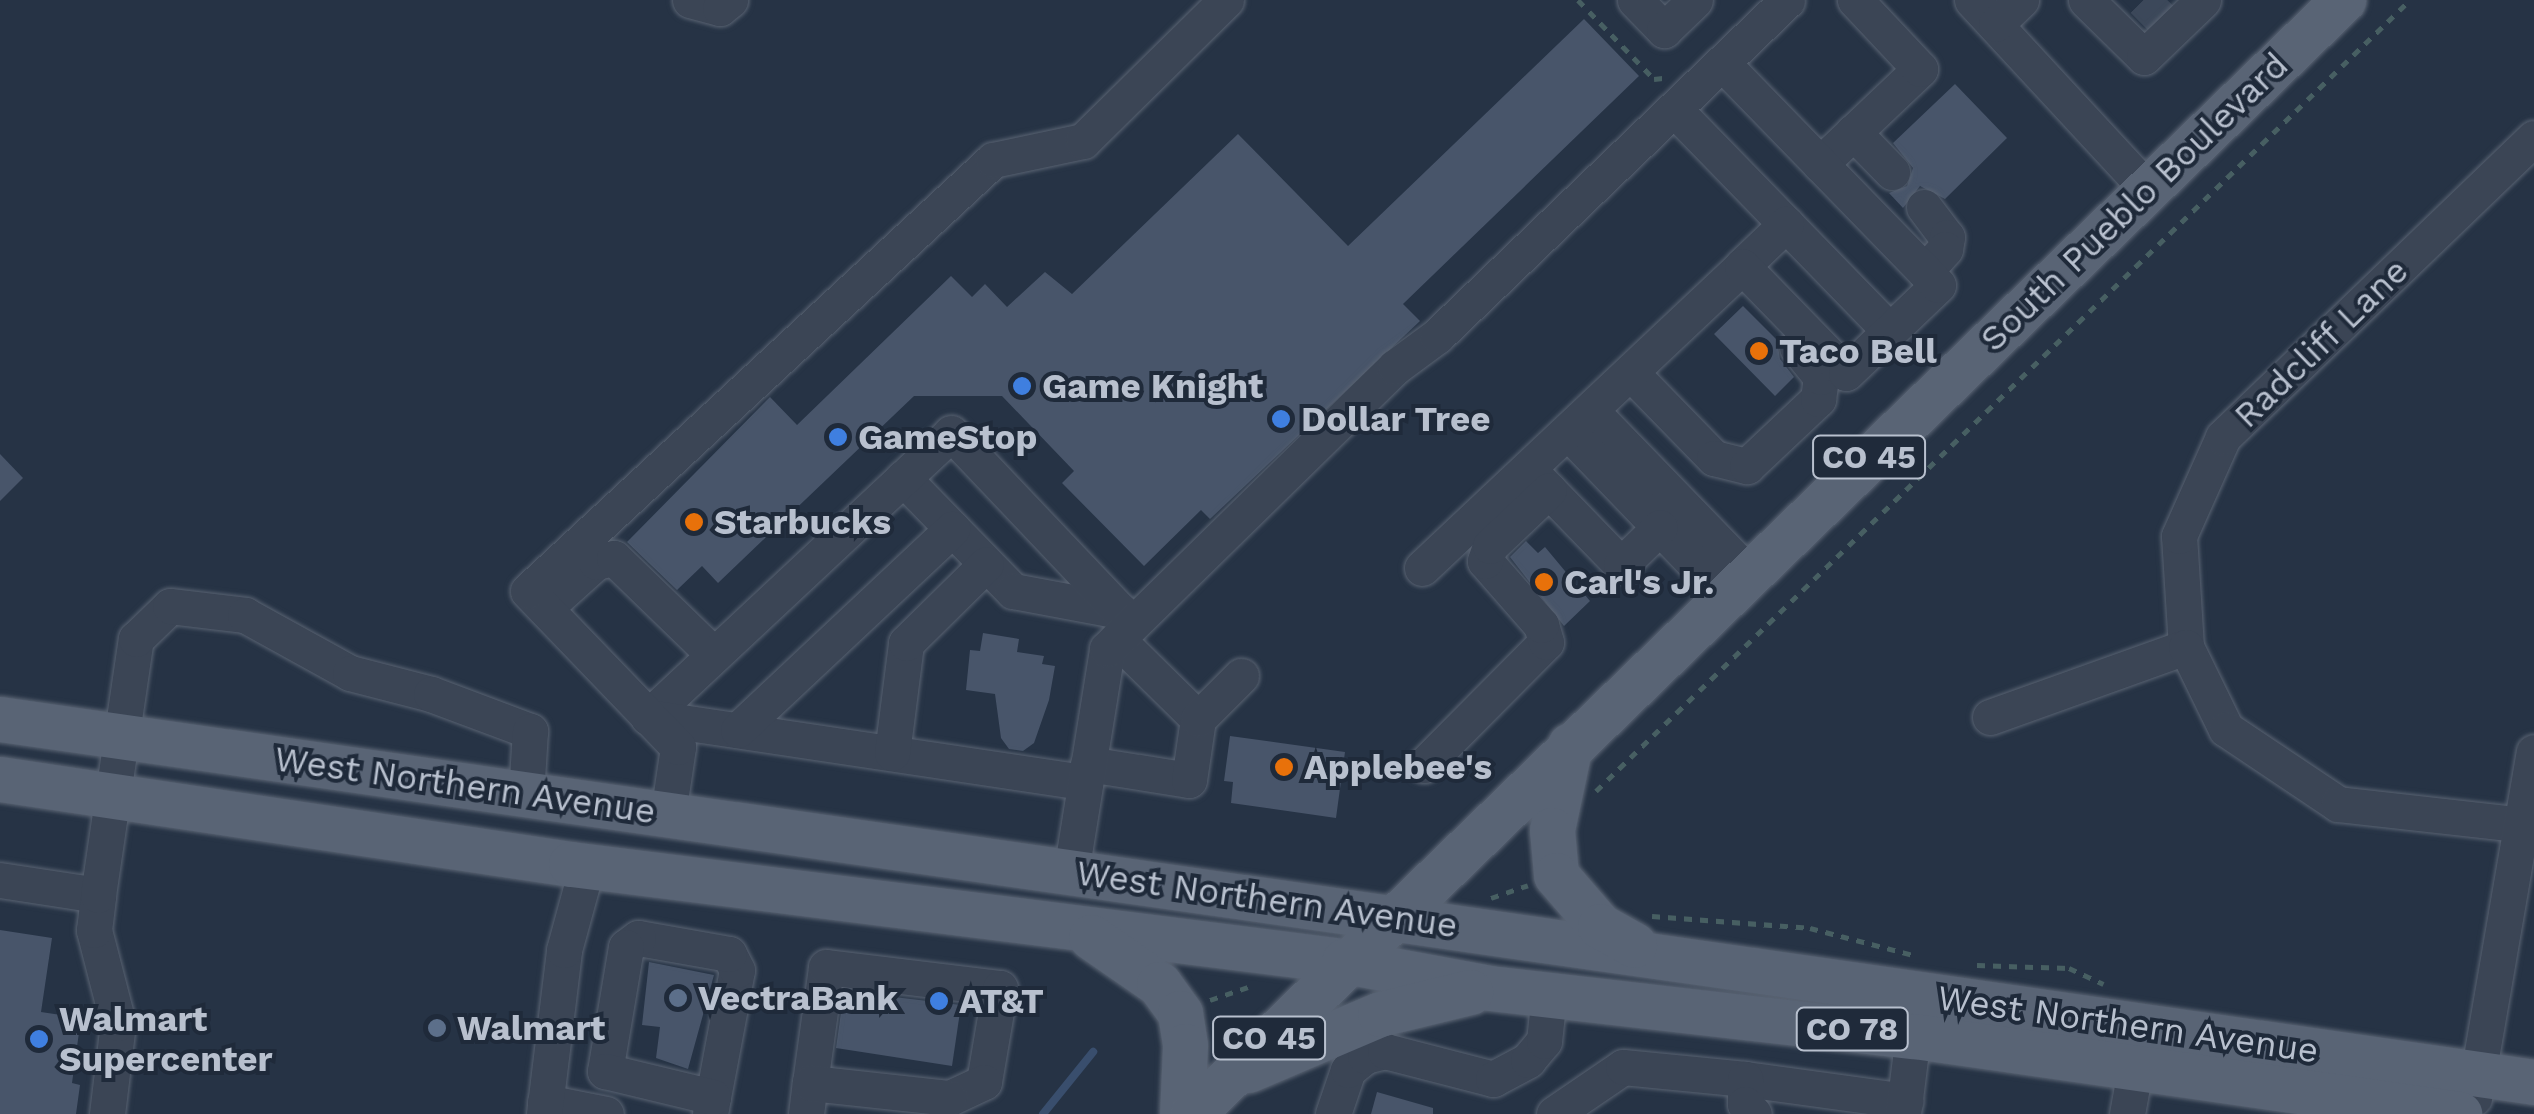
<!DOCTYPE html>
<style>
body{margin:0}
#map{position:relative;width:2534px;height:1114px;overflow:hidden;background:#263345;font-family:"Work Sans",sans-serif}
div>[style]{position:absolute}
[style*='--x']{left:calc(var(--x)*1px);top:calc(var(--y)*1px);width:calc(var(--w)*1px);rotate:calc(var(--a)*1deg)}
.stream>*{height:8px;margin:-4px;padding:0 4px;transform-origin:4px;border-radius:4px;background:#394e6d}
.building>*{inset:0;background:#48556a}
.minor-tunnel>*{height:35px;margin-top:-17.5px;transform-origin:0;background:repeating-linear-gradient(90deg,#3c485a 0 35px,transparent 0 53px)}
.path>*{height:5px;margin-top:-2.5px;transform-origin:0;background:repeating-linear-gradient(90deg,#475f62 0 8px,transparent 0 16px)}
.roads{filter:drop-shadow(0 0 2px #596372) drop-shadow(0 0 2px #596372)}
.minor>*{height:35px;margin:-17.5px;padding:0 17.5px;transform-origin:17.5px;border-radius:17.5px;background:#3b4555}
.major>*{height:45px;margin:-22.5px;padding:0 22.5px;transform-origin:22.5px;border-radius:22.5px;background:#596475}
.dots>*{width:28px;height:28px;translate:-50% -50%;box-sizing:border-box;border:5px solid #1f2a3a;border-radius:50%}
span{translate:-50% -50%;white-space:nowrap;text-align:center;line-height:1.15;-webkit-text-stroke:8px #1f2a3a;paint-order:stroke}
.shield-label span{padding:2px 8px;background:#1f2a3a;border:2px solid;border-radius:8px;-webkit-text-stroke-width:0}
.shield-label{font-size:32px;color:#b8c0ce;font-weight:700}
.street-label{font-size:35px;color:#b8c0ce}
.poi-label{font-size:35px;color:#b8c0ce;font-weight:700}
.left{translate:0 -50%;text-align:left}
</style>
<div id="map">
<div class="stream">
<div style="--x:1043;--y:1114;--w:80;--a:-51.1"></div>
</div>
<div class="building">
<div style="clip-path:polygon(1584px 19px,1639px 76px,1403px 304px,1420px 321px,1210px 519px,1201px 510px,1144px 566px,1062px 483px,1074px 471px,1002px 396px,914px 396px,718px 583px,702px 566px,677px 590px,627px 542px,770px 397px,797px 425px,951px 276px,972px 297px,985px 284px,1007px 307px,1045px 272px,1072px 294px,1238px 134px,1348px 246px)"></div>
<div style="clip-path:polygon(1955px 84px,2007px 138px,1945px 199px,1920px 186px,1903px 208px,1889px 193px,1907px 186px,1913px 168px,1893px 143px)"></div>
<div style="clip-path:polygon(1743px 306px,1777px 340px,1780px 359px,1794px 377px,1775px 396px,1714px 334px)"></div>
<div style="clip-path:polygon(0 454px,23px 478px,0 501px)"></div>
<div style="clip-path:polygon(1526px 541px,1538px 553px,1545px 547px,1590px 601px,1564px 626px,1510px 557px)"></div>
<div style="clip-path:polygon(983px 633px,1019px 639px,1017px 652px,1044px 656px,1042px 664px,1055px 666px,1049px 700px,1034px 743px,1023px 751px,1009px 749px,1001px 738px,995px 694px,966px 690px,970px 650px,980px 651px)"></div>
<div style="clip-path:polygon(1230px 736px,1345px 752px,1336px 818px,1231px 803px,1233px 782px,1224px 781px)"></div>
<div style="clip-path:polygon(0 930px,52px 938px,41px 1012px,81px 1018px,72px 1083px,80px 1085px,76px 1114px,0 1114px)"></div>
<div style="clip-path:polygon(649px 962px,714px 975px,688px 1069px,656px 1058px,660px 1027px,642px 1025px)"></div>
<div style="clip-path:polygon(844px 991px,961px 1005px,952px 1066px,836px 1048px)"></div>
<div style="clip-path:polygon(1377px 1092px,1433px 1108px,1433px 1114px,1371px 1114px)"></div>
</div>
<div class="minor-tunnel">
<div style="--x:2143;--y:0;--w:25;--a:45"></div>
</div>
<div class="path">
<div style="--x:1578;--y:0;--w:110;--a:46.1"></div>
<div style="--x:1654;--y:79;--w:9;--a:-6"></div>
<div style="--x:1596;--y:791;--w:1135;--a:-44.18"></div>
<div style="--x:1491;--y:898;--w:39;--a:-19"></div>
<div style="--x:1652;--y:916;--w:158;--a:4.3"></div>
<div style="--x:1810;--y:928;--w:111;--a:14.7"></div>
<div style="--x:1977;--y:965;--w:92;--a:1.9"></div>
<div style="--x:2069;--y:968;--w:38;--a:25"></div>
<div style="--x:1210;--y:1000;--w:40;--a:-18.9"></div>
</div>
<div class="roads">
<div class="minor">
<div style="--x:690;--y:0;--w:31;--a:15"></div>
<div style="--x:720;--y:8;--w:13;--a:-39"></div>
<div style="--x:1635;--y:0;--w:42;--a:46"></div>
<div style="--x:1664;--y:30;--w:43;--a:-44.1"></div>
<div style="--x:1972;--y:0;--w:258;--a:47.2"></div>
<div style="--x:2086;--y:0;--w:81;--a:44.5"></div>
<div style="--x:2144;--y:57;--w:82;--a:-44"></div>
<div style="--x:1996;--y:24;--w:35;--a:-44"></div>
<div style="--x:1674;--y:109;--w:310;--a:45.8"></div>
<div style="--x:1853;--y:132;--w:56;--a:45.7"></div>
<div style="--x:1820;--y:164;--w:138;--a:-43.5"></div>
<div style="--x:1920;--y:69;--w:95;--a:-133.3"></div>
<div style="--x:1924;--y:207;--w:38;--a:53"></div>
<div style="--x:1947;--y:237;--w:12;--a:99"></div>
<div style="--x:1945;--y:249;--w:30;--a:132"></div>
<div style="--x:1742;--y:266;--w:61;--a:-43.7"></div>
<div style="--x:1631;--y:373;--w:119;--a:45.7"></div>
<div style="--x:1714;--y:458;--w:34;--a:14"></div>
<div style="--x:1747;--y:466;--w:98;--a:-43.3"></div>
<div style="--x:1818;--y:399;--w:22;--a:-82"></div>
<div style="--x:1821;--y:377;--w:38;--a:-129"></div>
<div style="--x:1591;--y:411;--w:226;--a:45.9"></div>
<div style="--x:1568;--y:432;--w:226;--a:46.1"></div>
<div style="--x:1532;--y:473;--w:128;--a:45.9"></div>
<div style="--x:1621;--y:565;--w:54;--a:-44.3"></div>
<div style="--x:903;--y:478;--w:158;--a:45.8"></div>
<div style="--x:1013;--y:591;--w:109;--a:10.6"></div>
<div style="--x:1422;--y:568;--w:440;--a:-43.3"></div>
<div style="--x:1742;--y:266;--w:149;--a:45.8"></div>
<div style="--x:1846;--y:373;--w:127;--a:-43.7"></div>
<div style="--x:1938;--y:285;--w:310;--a:-134.2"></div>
<div style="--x:545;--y:608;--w:69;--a:-42"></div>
<div style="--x:596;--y:562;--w:18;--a:-13"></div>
<div style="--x:614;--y:558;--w:139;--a:44.1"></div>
<div style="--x:1117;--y:639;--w:114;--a:44.6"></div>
<div style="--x:2186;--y:647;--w:111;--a:-93.6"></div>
<div style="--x:2179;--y:536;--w:108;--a:-66"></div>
<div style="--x:2223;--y:437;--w:431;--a:-43.9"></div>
<div style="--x:648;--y:717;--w:415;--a:-43.1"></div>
<div style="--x:951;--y:433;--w:263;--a:46.5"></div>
<div style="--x:648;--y:717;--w:442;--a:8.5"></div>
<div style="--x:1990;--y:717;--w:208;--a:-19.7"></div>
<div style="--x:2186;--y:647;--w:91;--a:64"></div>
<div style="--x:2226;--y:729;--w:135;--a:33.8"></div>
<div style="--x:2338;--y:804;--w:197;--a:6.4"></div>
<div style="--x:738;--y:730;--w:294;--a:-43.2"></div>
<div style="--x:892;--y:753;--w:111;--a:-82.7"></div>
<div style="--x:906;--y:643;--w:112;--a:-44.6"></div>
<div style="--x:1088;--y:764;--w:102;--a:9"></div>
<div style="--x:1189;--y:780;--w:62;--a:-81.6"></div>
<div style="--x:1198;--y:719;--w:61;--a:-45"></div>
<div style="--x:1424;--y:765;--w:173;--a:-45.2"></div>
<div style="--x:1546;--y:642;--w:18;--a:-106"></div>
<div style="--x:1541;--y:625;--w:85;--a:-131.2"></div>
<div style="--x:1485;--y:561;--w:16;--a:-72"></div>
<div style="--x:1490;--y:546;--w:81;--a:-43.5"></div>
<div style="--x:668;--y:814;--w:68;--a:-81.5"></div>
<div style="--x:678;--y:747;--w:216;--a:-133.9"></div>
<div style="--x:528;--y:591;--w:634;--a:-42.83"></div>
<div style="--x:993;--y:160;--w:92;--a:-11.9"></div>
<div style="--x:1083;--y:141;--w:201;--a:-44.6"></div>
<div style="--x:1071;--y:872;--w:226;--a:-80.8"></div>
<div style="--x:1107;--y:649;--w:403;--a:-44.4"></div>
<div style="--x:1395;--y:367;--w:52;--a:-36.4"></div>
<div style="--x:1437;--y:336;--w:485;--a:-43.8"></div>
<div style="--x:0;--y:880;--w:99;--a:8.7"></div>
<div style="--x:1745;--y:1079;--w:162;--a:7.8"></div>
<div style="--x:2474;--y:1098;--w:351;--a:-80.2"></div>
<div style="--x:545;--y:1102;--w:62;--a:11.1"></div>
<div style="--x:107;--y:1114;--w:92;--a:-83.1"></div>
<div style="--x:118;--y:1023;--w:96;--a:-104.5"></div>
<div style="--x:94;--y:930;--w:35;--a:-83"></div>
<div style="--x:98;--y:895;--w:259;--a:-81.6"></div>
<div style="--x:136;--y:639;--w:47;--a:-44.1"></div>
<div style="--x:170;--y:606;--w:76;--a:6.8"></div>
<div style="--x:245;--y:615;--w:120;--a:28.9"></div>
<div style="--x:350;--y:673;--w:84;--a:14.5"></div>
<div style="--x:431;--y:694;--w:106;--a:20.5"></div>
<div style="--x:530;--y:731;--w:63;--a:93.6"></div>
<div style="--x:544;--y:1114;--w:165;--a:-83"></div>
<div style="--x:564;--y:950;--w:87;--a:-74.7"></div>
<div style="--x:710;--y:1114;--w:17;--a:-80"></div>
<div style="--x:713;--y:1097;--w:129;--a:-79.3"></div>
<div style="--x:737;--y:970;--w:18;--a:-117"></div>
<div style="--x:729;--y:954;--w:92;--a:-170"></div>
<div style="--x:638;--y:938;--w:15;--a:143"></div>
<div style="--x:626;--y:947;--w:126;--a:99.6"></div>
<div style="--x:605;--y:1071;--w:111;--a:13.5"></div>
<div style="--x:806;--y:1114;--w:31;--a:-83"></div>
<div style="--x:810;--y:1083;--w:117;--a:-82.1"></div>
<div style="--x:826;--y:967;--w:175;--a:6.9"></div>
<div style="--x:1000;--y:988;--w:95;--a:99.7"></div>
<div style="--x:984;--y:1082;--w:38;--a:155"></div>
<div style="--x:949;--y:1098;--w:140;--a:-173.8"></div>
<div style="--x:1333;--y:1114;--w:46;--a:-71.2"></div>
<div style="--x:1348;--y:1070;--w:22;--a:-39"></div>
<div style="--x:1365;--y:1056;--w:21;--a:-14"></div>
<div style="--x:1385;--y:1051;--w:112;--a:14.5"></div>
<div style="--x:1493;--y:1079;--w:40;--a:-28"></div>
<div style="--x:1528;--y:1060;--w:25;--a:-50"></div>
<div style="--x:1544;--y:1041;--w:46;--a:-83.8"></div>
<div style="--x:1554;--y:1114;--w:83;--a:-34.3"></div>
<div style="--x:1623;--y:1067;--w:123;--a:5.6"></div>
<div style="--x:1745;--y:1079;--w:25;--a:90"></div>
<div style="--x:1745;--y:1104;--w:13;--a:48"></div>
<div style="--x:1903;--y:1114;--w:104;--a:-82.8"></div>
<div style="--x:2127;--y:1114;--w:45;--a:-79.7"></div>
</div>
<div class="major">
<div style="--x:0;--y:719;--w:2560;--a:8.15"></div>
<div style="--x:1570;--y:745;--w:87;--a:102"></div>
<div style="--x:1552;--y:830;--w:45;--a:84.9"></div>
<div style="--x:1556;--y:875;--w:67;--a:49.2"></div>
<div style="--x:1600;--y:926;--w:39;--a:29"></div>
<div style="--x:0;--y:779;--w:577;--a:8.47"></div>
<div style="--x:571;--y:864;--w:779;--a:7.15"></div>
<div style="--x:1344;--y:961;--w:148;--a:10.5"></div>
<div style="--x:1490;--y:988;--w:427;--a:6.5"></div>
<div style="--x:1914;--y:1036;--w:551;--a:8.14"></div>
<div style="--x:1091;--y:937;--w:83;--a:34.7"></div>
<div style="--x:1159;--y:984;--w:36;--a:54"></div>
<div style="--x:1180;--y:1013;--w:33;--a:81"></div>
<div style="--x:1185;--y:1046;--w:68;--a:92.5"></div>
<div style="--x:1248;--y:1070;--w:143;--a:-23"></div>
<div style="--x:1380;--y:1014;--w:93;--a:-13.7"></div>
<div style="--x:1192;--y:1114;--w:1602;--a:-44.06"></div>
</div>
</div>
<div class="dots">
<div style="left:1759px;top:351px;background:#e8710a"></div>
<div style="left:1022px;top:386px;background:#3f7fe0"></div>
<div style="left:1281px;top:419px;background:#3f7fe0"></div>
<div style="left:838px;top:437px;background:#3f7fe0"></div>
<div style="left:694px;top:522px;background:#e8710a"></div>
<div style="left:1544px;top:582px;background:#e8710a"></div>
<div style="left:1284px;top:767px;background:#e8710a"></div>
<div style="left:678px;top:998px;background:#5c6f8a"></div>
<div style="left:939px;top:1001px;background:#3f7fe0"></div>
<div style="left:437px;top:1028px;background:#5c6f8a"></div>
<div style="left:39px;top:1039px;background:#3f7fe0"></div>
</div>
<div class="shield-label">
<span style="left:1869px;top:457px">CO 45</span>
<span style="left:1852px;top:1029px">CO 78</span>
<span style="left:1269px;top:1038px">CO 45</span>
</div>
<div class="street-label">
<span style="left:2134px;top:202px;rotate:-44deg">South Pueblo Boulevard</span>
<span style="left:2321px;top:343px;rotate:-44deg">Radcliff Lane</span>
<span style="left:465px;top:785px;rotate:8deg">West Northern Avenue</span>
<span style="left:1267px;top:899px;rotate:8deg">West Northern Avenue</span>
<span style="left:2128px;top:1024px;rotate:8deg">West Northern Avenue</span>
</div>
<div class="poi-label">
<span class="left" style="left:1779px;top:351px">Taco Bell</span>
<span class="left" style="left:1042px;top:386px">Game Knight</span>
<span class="left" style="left:1301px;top:419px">Dollar Tree</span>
<span class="left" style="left:858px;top:437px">GameStop</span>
<span class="left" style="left:714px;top:522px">Starbucks</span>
<span class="left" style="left:1564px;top:582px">Carl's Jr.</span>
<span class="left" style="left:1304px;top:767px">Applebee's</span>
<span class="left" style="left:698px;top:998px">VectraBank</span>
<span class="left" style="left:959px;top:1001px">AT&amp;T</span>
<span class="left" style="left:59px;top:1039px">Walmart<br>Supercenter</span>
<span class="left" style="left:457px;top:1028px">Walmart</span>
</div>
</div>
